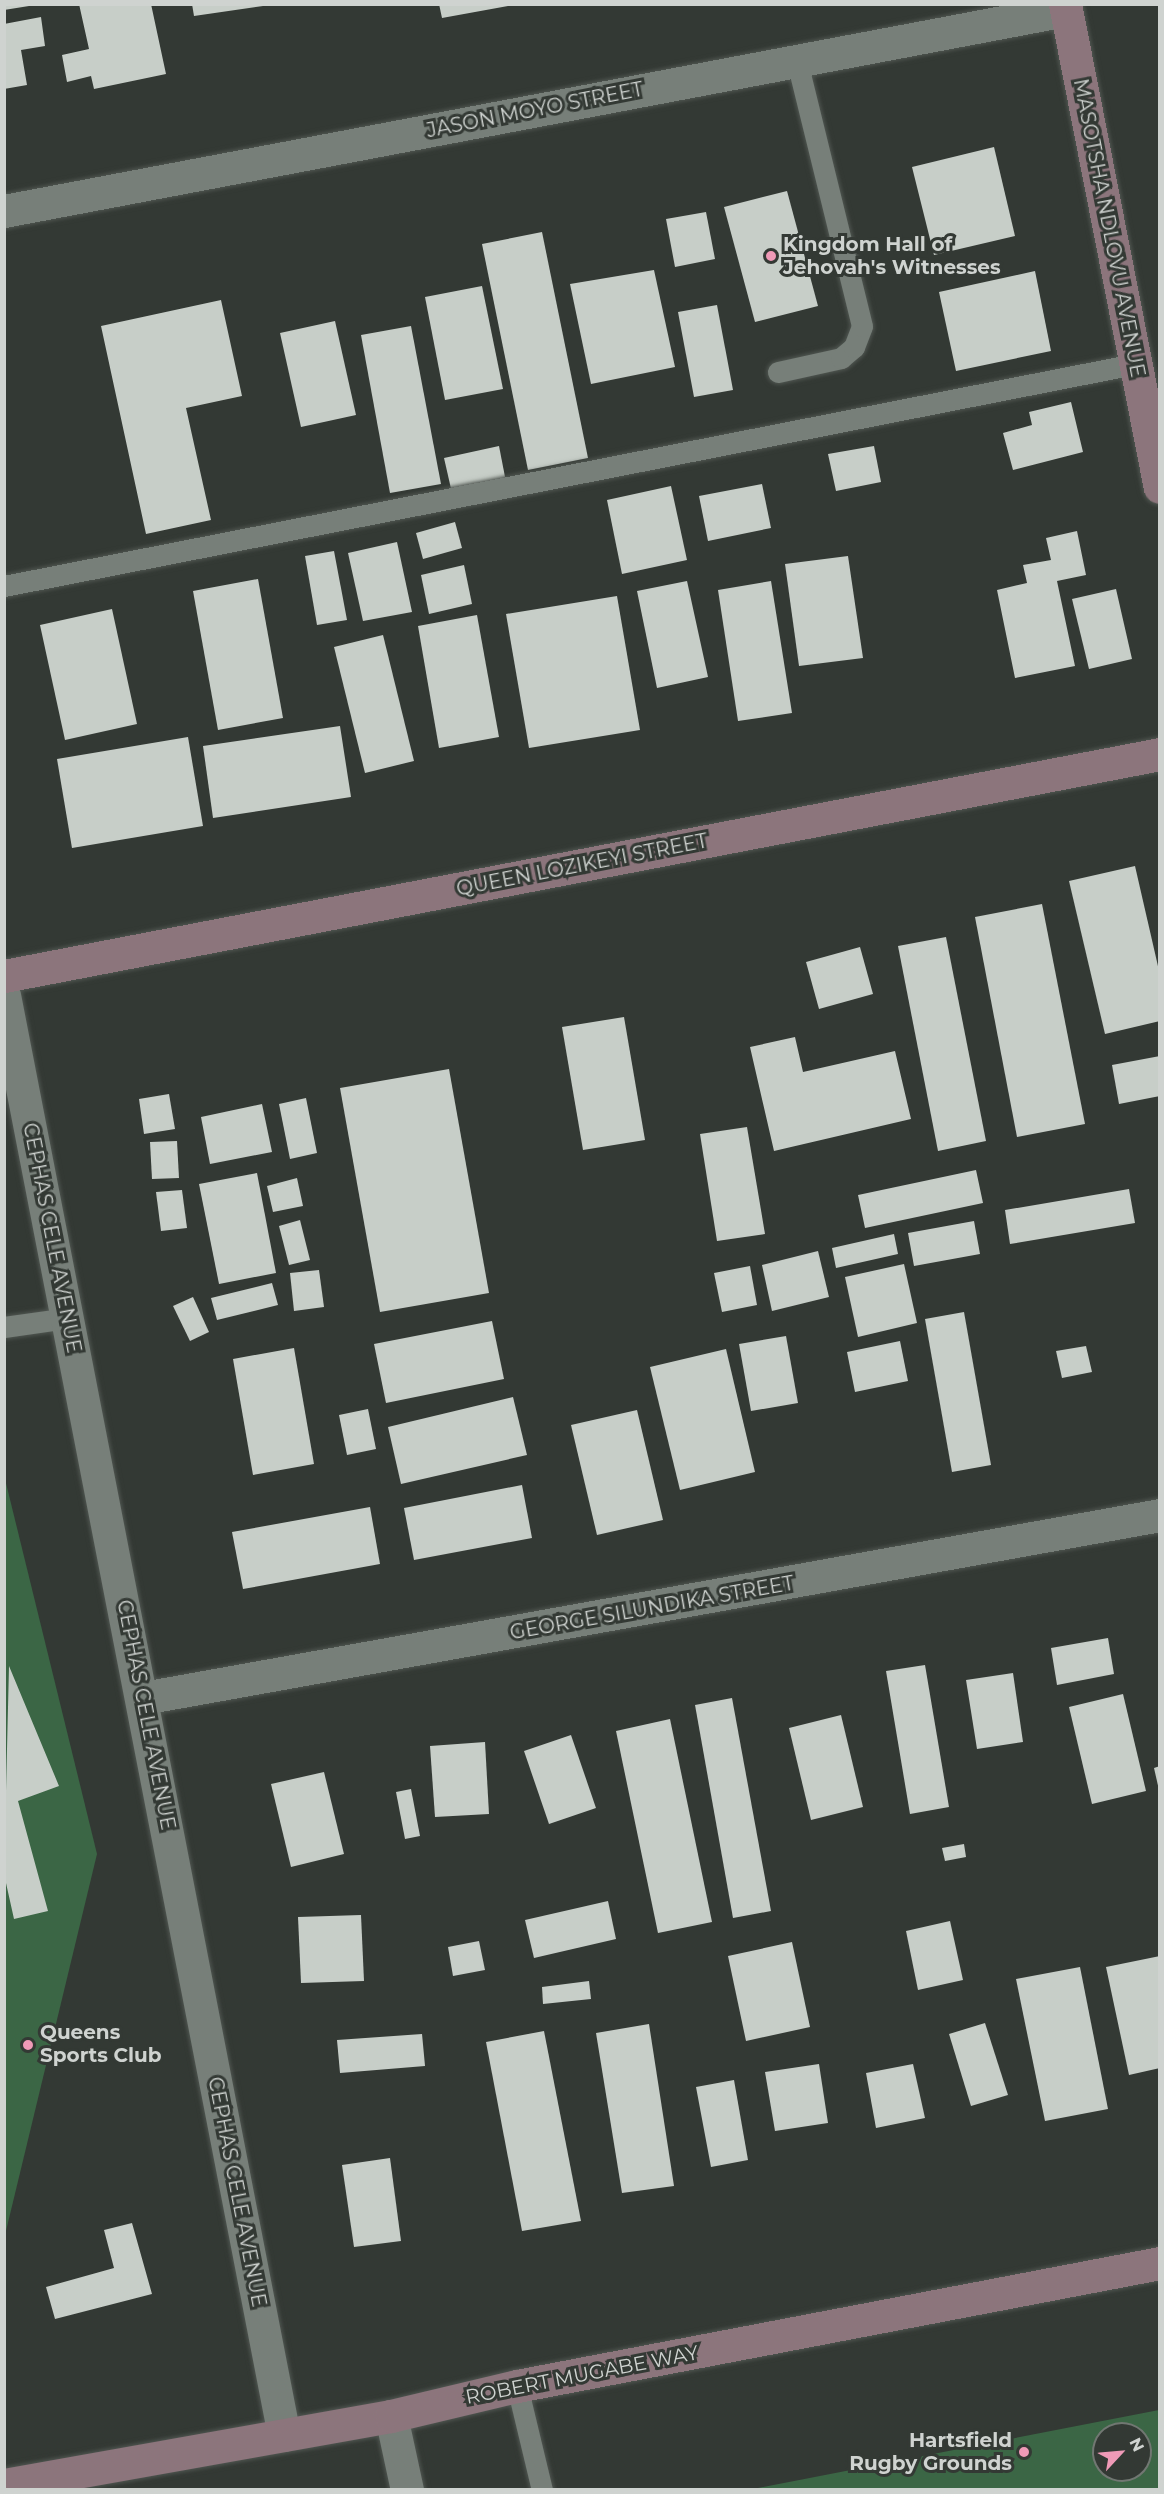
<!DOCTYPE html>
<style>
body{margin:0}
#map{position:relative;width:1164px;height:2494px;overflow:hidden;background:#333934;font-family:Montserrat,sans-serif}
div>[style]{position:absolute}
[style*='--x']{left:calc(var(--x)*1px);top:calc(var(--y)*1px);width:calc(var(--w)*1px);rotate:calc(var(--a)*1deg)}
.green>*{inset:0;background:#3b6645}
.building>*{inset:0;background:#c7cec8}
.roads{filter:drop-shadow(0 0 2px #505651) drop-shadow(0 0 2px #505651)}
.lane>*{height:21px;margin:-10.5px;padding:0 10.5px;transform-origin:10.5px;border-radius:10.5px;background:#777f79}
.street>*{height:33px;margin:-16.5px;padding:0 16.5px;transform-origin:16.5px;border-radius:16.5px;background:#777f79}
.secondary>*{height:33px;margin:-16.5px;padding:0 16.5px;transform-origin:16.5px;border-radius:16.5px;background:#8c757c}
.dots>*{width:16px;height:16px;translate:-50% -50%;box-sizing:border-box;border:3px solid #333934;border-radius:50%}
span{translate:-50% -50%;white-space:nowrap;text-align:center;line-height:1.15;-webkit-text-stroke:6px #333934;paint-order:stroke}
.street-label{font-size:20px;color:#cfd3d0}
.poi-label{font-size:20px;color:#cfd3d0;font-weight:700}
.left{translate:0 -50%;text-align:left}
.right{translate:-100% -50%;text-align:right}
.frame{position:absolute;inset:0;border:6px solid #cfd3d0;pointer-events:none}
.north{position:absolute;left:1092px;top:2422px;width:60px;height:60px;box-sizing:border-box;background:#333934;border:2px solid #717772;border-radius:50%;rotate:64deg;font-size:16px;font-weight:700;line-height:24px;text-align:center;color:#cfd3d0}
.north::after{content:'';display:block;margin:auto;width:21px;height:27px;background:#ef9ab7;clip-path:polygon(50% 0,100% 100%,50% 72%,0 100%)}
</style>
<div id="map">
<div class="green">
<div style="clip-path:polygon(4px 1475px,97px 1854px,5px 2235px)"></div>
<div style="clip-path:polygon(evenodd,1159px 2410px,1159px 2489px,753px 2489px,1159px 2410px,1104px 2434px,1140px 2434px,1140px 2470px,1104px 2470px,1104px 2434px)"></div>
</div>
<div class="building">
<div style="clip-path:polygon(79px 4px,151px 4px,166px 74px,94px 89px,91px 76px,67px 82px,62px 55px,89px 49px)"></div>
<div style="clip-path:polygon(192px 4px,263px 4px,263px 6px,194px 16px)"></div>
<div style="clip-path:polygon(439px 4px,508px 4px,508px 6px,442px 18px)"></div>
<div style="clip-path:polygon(4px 5px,29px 5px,29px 6px,4px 10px)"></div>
<div style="clip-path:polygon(41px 17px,45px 46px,21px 50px,27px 85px,4px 89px,4px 24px)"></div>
<div style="clip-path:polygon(994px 147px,1015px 236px,934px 255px,912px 167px)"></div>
<div style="clip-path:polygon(787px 191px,818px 306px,755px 322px,724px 207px)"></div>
<div style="clip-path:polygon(706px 212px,715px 259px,675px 267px,666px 219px)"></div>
<div style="clip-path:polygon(542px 232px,588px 458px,528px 470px,482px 244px)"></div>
<div style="clip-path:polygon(654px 270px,675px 367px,591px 384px,570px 284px)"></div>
<div style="clip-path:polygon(1035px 271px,1051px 351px,956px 371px,939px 292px)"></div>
<div style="clip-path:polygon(482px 286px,503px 389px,445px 400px,425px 297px)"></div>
<div style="clip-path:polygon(221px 300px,242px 396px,186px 408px,211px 520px,146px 534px,101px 326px)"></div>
<div style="clip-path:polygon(717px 305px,733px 390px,694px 397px,678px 312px)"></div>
<div style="clip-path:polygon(335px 321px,356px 415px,301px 427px,280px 333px)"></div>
<div style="clip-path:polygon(411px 326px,441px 484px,390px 493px,361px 335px)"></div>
<div style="clip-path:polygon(1071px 402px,1083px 452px,1013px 470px,1003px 433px,1032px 425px,1029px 412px)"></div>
<div style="clip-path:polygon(499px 446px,506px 482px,452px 493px,444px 458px)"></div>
<div style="clip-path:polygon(874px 446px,881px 482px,836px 491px,828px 454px)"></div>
<div style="clip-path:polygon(762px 484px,771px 528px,708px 541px,699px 496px)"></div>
<div style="clip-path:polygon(671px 486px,687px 560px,622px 574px,607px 500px)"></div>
<div style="clip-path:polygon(455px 522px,462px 548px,423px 559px,416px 533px)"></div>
<div style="clip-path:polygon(1077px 531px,1086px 575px,1057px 581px,1075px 666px,1015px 678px,997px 590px,1027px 583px,1023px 565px,1051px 560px,1046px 538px)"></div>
<div style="clip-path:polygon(397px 542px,412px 612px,363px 621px,348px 553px)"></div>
<div style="clip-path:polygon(334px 551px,347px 620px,317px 625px,305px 556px)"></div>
<div style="clip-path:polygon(848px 556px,863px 658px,799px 666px,785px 564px)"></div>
<div style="clip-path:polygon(464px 565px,472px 604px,429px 614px,421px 575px)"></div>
<div style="clip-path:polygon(258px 579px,283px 718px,218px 730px,193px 591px)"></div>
<div style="clip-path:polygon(687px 581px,708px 677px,657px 688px,637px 591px)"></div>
<div style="clip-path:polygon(771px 581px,792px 713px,738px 721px,718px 590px)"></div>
<div style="clip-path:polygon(1116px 589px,1132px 659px,1089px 669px,1072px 599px)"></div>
<div style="clip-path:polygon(617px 596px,640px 730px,529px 748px,506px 614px)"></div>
<div style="clip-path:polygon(112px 609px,137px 724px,65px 740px,40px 625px)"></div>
<div style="clip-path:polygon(477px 615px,499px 737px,439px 748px,418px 626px)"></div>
<div style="clip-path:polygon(383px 635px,414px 761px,365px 773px,334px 647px)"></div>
<div style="clip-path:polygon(340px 726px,351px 797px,213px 818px,203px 746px)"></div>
<div style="clip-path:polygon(188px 737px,203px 826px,72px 848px,57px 759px)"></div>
<div style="clip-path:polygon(1135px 866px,1160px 975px,1160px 1021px,1105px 1034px,1069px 881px)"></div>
<div style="clip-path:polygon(1042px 904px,1085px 1124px,1017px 1137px,975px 917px)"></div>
<div style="clip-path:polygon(946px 937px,986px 1141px,938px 1151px,898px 946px)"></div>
<div style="clip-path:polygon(860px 947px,873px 994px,819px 1009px,806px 962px)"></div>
<div style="clip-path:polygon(624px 1017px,645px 1140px,583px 1150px,562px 1027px)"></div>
<div style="clip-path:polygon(795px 1037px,803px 1072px,895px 1051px,911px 1119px,774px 1151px,750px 1047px)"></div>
<div style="clip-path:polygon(1160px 1056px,1160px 1096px,1119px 1104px,1112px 1065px)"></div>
<div style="clip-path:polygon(449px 1069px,489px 1293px,380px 1312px,340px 1088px)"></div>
<div style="clip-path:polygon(169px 1094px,175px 1129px,144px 1134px,139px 1099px)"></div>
<div style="clip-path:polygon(306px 1098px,317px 1153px,290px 1159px,279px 1104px)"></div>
<div style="clip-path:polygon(262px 1104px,272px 1152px,210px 1164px,201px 1117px)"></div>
<div style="clip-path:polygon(747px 1127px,765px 1234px,717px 1241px,700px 1134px)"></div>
<div style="clip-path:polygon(177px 1141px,179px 1178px,152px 1179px,150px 1142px)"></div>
<div style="clip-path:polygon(976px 1170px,983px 1203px,865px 1228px,858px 1195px)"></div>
<div style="clip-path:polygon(257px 1173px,276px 1273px,219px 1284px,199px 1184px)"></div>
<div style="clip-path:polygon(297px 1178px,303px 1206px,273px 1212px,267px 1186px)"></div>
<div style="clip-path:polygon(1129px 1189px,1135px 1223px,1010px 1244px,1005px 1210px)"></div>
<div style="clip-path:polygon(182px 1190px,187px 1228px,161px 1231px,156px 1192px)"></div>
<div style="clip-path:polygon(300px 1220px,310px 1260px,289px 1265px,279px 1226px)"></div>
<div style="clip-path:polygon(974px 1221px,980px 1254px,914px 1266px,908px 1233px)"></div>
<div style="clip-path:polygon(894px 1234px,898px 1254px,836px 1268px,832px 1248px)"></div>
<div style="clip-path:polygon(818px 1251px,829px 1297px,772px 1311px,762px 1265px)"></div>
<div style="clip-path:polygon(904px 1264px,917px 1323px,858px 1337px,845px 1277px)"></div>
<div style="clip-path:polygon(750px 1266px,757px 1305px,722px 1312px,714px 1273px)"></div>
<div style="clip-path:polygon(319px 1270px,324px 1307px,294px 1311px,290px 1273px)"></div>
<div style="clip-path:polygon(272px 1283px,278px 1305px,217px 1320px,211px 1298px)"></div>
<div style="clip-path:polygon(193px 1297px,209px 1332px,190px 1341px,173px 1306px)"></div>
<div style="clip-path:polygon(964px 1312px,991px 1465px,952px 1472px,925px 1319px)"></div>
<div style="clip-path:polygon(492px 1321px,504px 1379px,386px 1403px,374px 1344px)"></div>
<div style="clip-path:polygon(786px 1336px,798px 1403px,751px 1411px,739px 1344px)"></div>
<div style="clip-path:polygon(900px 1341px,908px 1381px,855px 1392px,847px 1352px)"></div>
<div style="clip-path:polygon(1086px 1346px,1092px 1372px,1062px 1378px,1056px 1351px)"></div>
<div style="clip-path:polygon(294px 1348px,314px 1464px,253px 1475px,233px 1359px)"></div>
<div style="clip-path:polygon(726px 1349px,755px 1472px,680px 1490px,650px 1367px)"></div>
<div style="clip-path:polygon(513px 1397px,527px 1455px,401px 1484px,388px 1427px)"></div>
<div style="clip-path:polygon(368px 1409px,376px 1449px,347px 1455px,339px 1415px)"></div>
<div style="clip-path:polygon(637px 1410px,663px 1520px,597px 1535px,571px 1425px)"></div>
<div style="clip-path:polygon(522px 1485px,532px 1538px,414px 1560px,404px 1508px)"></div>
<div style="clip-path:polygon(370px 1507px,380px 1564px,243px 1589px,232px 1532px)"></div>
<div style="clip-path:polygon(1108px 1638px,1114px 1674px,1057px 1685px,1051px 1648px)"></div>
<div style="clip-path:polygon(925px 1665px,949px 1807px,910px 1814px,886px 1671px)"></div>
<div style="clip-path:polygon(9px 1666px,59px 1786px,18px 1801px,48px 1911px,14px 1919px,4px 1874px)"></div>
<div style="clip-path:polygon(1013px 1673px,1023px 1742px,977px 1749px,966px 1680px)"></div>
<div style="clip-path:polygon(1123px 1694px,1146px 1791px,1092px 1804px,1069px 1707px)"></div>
<div style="clip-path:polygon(732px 1698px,771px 1911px,733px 1918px,695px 1705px)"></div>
<div style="clip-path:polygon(841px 1715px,863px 1807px,811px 1820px,789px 1728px)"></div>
<div style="clip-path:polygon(670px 1719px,712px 1922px,658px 1933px,616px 1731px)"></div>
<div style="clip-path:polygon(571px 1735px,596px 1808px,549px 1824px,524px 1751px)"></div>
<div style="clip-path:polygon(485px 1742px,489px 1814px,435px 1817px,430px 1746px)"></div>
<div style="clip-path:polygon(1160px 1766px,1160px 1790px,1159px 1790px,1154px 1768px)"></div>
<div style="clip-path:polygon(324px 1772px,344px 1854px,291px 1867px,271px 1784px)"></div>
<div style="clip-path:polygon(411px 1789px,420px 1836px,405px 1839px,396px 1792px)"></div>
<div style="clip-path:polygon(964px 1844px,966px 1857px,945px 1861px,942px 1848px)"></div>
<div style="clip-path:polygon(608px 1901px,616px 1939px,534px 1958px,525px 1920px)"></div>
<div style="clip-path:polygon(361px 1915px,364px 1981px,301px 1983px,298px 1917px)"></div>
<div style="clip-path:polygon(950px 1921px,963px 1980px,918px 1990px,906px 1931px)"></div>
<div style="clip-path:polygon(479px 1941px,485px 1970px,453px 1976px,448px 1947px)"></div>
<div style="clip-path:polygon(792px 1942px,810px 2027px,746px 2041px,728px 1956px)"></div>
<div style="clip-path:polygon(1160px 1956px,1160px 2068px,1129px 2075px,1106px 1967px)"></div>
<div style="clip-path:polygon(1080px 1967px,1108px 2109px,1045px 2121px,1016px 1979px)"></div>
<div style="clip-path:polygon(589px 1981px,591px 1999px,543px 2004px,542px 1987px)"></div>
<div style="clip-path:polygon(985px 2023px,1008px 2095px,971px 2106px,949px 2034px)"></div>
<div style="clip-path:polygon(649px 2024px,674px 2186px,622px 2193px,596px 2033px)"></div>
<div style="clip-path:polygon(544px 2031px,581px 2221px,522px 2231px,486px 2042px)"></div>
<div style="clip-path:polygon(422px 2034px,425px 2066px,340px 2073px,337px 2040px)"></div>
<div style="clip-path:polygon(819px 2064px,828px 2123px,775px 2131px,765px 2072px)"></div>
<div style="clip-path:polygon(913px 2064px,925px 2118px,876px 2128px,866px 2073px)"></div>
<div style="clip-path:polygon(734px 2080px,748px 2160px,711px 2167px,696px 2087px)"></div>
<div style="clip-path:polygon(390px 2158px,401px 2241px,354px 2247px,342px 2165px)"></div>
<div style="clip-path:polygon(132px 2223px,152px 2294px,55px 2319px,46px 2287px,114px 2268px,104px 2230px)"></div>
</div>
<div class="roads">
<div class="lane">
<div style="--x:778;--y:372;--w:65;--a:-12.5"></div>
<div style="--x:841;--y:358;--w:17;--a:-40"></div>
<div style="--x:854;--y:347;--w:22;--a:-69"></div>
<div style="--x:862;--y:326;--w:273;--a:-103.8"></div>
<div style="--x:4;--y:586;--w:1153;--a:-11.11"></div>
<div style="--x:4;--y:1327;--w:65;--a:-8"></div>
<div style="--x:517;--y:2386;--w:107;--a:76.5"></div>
</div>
<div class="street">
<div style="--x:4;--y:211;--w:1081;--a:-10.72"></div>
<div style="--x:4;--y:995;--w:1467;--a:79"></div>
<div style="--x:143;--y:1698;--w:1033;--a:-10.2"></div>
<div style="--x:391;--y:2416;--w:76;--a:77.8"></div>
</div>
<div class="secondary">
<div style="--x:1065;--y:4;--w:492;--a:78.9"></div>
<div style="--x:4;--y:976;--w:1177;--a:-10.87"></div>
<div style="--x:4;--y:2485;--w:393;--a:-10.1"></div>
<div style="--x:391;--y:2416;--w:130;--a:-13.4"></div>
<div style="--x:517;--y:2386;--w:655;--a:-10.83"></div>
</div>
</div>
<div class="dots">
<div style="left:771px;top:256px;background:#ef9ab7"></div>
<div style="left:28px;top:2045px;background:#ef9ab7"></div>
<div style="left:1024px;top:2452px;background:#ef9ab7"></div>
</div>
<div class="street-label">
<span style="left:535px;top:110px;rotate:-11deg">JASON MOYO STREET</span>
<span style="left:1109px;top:228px;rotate:79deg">MASOTSHA NDLOVU AVENUE</span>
<span style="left:582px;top:865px;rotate:-11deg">QUEEN LOZIKEYI STREET</span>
<span style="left:52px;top:1238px;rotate:79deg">CEPHAS CELE AVENUE</span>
<span style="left:652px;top:1608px;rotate:-10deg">GEORGE SILUNDIKA STREET</span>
<span style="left:146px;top:1715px;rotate:79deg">CEPHAS CELE AVENUE</span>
<span style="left:237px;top:2192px;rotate:79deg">CEPHAS CELE AVENUE</span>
<span style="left:582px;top:2375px;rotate:-11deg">ROBERT MUGABE WAY</span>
</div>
<div class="poi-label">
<span class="left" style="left:783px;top:256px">Kingdom Hall of<br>Jehovah's Witnesses</span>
<span class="left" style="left:40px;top:2044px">Queens<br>Sports Club</span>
<span class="right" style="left:1012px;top:2452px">Hartsfield<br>Rugby Grounds</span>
</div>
<div class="frame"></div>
<div class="north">N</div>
</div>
